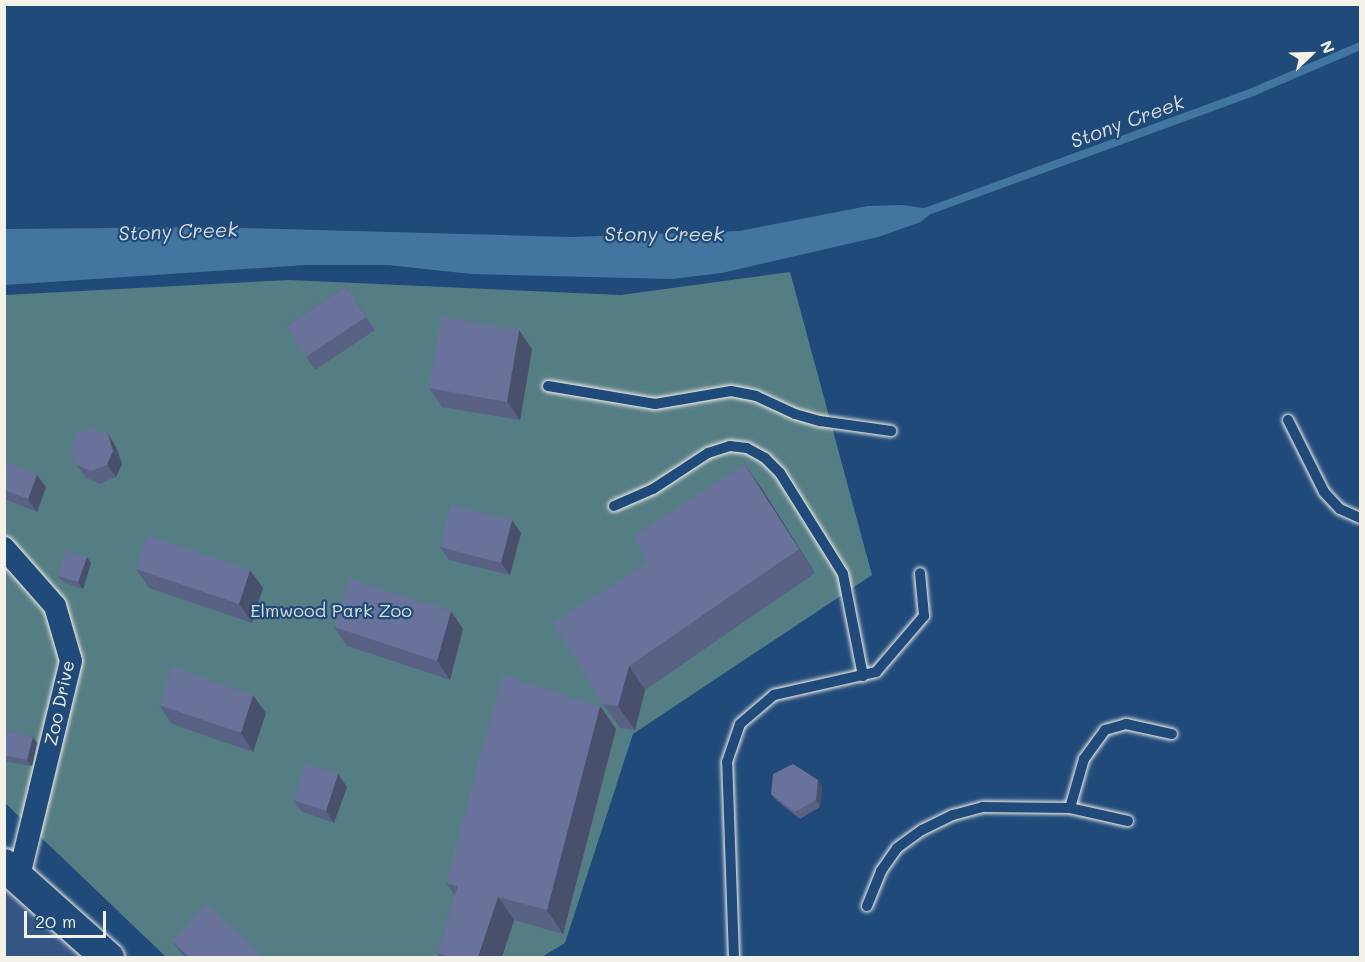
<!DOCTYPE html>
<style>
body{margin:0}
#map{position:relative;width:1365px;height:962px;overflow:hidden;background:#1f4a7a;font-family:Mali,sans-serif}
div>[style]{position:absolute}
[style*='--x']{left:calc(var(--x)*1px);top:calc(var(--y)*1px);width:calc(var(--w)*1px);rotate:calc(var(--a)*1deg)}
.built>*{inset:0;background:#355684}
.green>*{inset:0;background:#557d84}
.water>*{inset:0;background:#42759f}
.stream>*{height:8px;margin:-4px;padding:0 4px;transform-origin:4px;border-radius:4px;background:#42759f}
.roads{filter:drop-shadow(0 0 2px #f4f1e8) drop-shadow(0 0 2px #f4f1e8)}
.lane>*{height:10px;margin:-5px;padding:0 5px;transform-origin:5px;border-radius:5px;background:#1f4a7a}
.street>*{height:22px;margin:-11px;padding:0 11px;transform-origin:11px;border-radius:11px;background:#1f4a7a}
.secondary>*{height:32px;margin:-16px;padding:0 16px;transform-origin:16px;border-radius:16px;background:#1f4a7a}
.wall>*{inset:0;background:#596284}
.shaded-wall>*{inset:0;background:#49506c}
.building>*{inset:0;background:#68729a}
span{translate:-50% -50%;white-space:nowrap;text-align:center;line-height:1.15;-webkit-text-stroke:4.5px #1f4a7a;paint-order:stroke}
.park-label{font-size:18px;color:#dce0d9}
.street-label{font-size:18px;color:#f4f1e8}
.water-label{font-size:20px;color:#d9dedd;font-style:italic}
.frame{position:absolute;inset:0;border:6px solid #f4f1e8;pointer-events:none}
.north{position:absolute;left:1281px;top:24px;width:60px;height:60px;-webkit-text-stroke:4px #1f4a7a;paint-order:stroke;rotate:67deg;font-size:16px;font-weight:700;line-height:24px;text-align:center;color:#f4f1e8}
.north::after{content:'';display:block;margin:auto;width:21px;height:27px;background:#f4f1e8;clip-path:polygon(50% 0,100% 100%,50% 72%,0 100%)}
.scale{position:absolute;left:24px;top:911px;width:82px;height:27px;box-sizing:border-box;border:3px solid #f4f1e8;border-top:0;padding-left:8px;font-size:18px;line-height:21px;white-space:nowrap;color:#f4f1e8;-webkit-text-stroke:4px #1f4a7a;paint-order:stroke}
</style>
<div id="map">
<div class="built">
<div style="clip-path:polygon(4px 865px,107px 957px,5px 957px)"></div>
</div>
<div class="green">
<div style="clip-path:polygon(790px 272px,872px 575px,633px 734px,565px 943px,540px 958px,166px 957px,5px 803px,5px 295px,289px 280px,621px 295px)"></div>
</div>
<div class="water">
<div style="clip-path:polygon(903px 205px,935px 210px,921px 222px,878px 237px,722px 273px,672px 279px,471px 274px,388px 265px,306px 265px,5px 285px,5px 229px,208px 227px,570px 237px,739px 231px,868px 206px)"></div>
</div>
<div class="stream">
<div style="--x:925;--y:212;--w:351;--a:-20.1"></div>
<div style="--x:1255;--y:91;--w:114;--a:-23.2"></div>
</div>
<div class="roads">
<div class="lane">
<div style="--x:548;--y:386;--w:109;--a:9.5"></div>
<div style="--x:655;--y:404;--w:77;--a:-9.7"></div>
<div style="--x:731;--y:391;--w:25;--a:11"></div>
<div style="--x:756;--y:396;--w:43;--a:24.8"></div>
<div style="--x:795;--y:414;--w:26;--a:16"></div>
<div style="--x:820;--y:421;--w:72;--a:8"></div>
<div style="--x:1288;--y:420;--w:80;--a:63.4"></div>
<div style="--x:1324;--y:492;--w:23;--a:47"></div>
<div style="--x:1340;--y:509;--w:22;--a:24"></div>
<div style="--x:614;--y:506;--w:43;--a:-23.6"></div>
<div style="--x:653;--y:489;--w:66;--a:-33.2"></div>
<div style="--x:708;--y:453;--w:23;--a:-18"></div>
<div style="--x:730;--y:446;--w:17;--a:7"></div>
<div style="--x:747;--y:448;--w:21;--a:29"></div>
<div style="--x:765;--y:458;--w:21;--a:45"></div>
<div style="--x:780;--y:473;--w:119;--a:58"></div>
<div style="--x:843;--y:574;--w:104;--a:78.9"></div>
<div style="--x:1128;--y:821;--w:59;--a:-167.4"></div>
<div style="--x:1070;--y:808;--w:51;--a:-74.1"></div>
<div style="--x:1084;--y:759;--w:36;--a:-54"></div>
<div style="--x:1105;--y:730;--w:22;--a:-16"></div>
<div style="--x:1126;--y:724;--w:47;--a:12.3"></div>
<div style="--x:867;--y:906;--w:38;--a:-68"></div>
<div style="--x:881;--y:871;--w:28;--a:-55"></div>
<div style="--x:897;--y:848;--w:31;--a:-36"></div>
<div style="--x:922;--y:830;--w:34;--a:-26"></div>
<div style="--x:953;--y:815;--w:31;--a:-15"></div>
<div style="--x:983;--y:807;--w:87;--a:0.7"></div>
<div style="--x:734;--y:958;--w:196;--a:-92"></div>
<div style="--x:727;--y:762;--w:40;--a:-71.1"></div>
<div style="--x:740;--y:724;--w:45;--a:-40.5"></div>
<div style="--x:774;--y:695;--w:105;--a:-12.7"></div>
<div style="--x:876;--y:672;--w:74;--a:-49.4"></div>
<div style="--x:924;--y:616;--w:43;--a:-95.3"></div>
</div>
<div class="street">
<div style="--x:4;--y:548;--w:77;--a:48.7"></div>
<div style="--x:55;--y:606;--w:57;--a:73.8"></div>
<div style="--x:71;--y:661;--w:221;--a:103.6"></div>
</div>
<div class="secondary">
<div style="--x:4;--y:865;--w:140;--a:41.8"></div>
</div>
</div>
<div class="wall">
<div style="clip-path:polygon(346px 286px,375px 330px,315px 370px,286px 326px)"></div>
<div style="clip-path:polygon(532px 349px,520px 420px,442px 407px,429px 388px)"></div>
<div style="clip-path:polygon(116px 447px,122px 464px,116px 477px,100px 484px,86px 478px,77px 465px)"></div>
<div style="clip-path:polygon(4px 461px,46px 487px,37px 512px,4px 499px)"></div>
<div style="clip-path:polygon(745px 465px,762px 489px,815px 573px,645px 690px,635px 730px,620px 728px,603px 704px,647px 563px)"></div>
<div style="clip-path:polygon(521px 533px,510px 575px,449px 560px,440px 547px)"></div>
<div style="clip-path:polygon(91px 563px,83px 589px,63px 582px,58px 576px)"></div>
<div style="clip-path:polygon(136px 569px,263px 588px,252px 623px,149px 588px)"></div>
<div style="clip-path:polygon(334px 627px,463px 629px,450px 680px,347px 646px)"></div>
<div style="clip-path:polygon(159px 705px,266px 713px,253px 752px,172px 724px)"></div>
<div style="clip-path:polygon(616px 729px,563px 934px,514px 920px,502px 957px,440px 957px,437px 953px,455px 896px,446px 883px)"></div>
<div style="clip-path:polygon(4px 731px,33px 737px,37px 743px,32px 766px,4px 761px)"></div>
<div style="clip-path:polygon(822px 786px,820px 807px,800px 819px,776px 800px,771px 794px)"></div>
<div style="clip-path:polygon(347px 787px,334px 823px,302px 812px,293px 800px)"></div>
<div style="clip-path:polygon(172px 941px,263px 957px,184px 957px)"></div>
</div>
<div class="shaded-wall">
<div style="clip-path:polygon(519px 330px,532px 349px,520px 420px,507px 402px)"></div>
<div style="clip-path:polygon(108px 434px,116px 447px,122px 464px,116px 477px,107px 465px)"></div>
<div style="clip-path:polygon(745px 465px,762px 489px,815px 573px,799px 549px)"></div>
<div style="clip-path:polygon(37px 475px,46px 487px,37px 512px,28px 499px)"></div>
<div style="clip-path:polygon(512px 520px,521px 533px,510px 575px,501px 563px)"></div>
<div style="clip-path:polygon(87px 557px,91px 563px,83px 589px,78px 582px)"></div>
<div style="clip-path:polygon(250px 570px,263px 588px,252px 623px,239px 604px)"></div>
<div style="clip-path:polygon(451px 611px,463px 629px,450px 680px,437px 661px)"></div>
<div style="clip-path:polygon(629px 666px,645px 690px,635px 730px,618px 706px)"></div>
<div style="clip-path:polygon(253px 695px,266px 713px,253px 752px,241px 733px)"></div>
<div style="clip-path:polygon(600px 706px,616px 729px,563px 934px,547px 910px)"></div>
<div style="clip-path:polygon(33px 737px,37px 743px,32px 766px,27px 760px)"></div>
<div style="clip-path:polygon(338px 774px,347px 787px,334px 823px,326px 811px)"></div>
<div style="clip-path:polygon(818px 780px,822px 786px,820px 807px,816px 800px)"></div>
<div style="clip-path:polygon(498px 897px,514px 920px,502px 957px,478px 957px)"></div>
</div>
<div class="building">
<div style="clip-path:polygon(346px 286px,366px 317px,306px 357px,286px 326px)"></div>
<div style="clip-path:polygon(441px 317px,519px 330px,507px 402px,429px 388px)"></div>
<div style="clip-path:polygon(90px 428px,108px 434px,113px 451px,107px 465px,91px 471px,77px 465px,70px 451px,76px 434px)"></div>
<div style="clip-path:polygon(4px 461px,37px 475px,28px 499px,4px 490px)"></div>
<div style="clip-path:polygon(745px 465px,799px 549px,629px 666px,618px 706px,603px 704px,553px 623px,647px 563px,633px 536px)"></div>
<div style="clip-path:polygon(451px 505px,512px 520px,501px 563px,440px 547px)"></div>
<div style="clip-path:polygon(147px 535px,250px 570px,239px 604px,136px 569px)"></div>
<div style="clip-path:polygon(66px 550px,87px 557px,78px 582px,58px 576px)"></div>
<div style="clip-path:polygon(349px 579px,451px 611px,437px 661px,334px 627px)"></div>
<div style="clip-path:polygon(172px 667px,253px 695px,241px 733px,159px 705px)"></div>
<div style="clip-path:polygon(502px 675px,600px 706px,547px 910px,498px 897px,478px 957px,451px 957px,437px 953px,458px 886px,446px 883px)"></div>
<div style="clip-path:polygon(4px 731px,33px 737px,27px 760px,4px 755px)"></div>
<div style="clip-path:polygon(306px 764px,338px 774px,326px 811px,293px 800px)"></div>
<div style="clip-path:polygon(793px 764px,818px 780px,816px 800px,795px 812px,771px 794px,773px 774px)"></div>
<div style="clip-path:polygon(207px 904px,263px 957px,189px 957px,172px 941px)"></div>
</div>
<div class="park-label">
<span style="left:331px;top:610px">Elmwood Park Zoo</span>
</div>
<div class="street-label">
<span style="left:59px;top:703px;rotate:-78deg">Zoo Drive</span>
</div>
<div class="water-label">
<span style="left:1127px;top:121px;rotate:-20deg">Stony Creek</span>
<span style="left:178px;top:231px;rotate:-2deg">Stony Creek</span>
<span style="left:664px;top:233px">Stony Creek</span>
</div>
<div class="frame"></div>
<div class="north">N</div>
<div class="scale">20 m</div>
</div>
